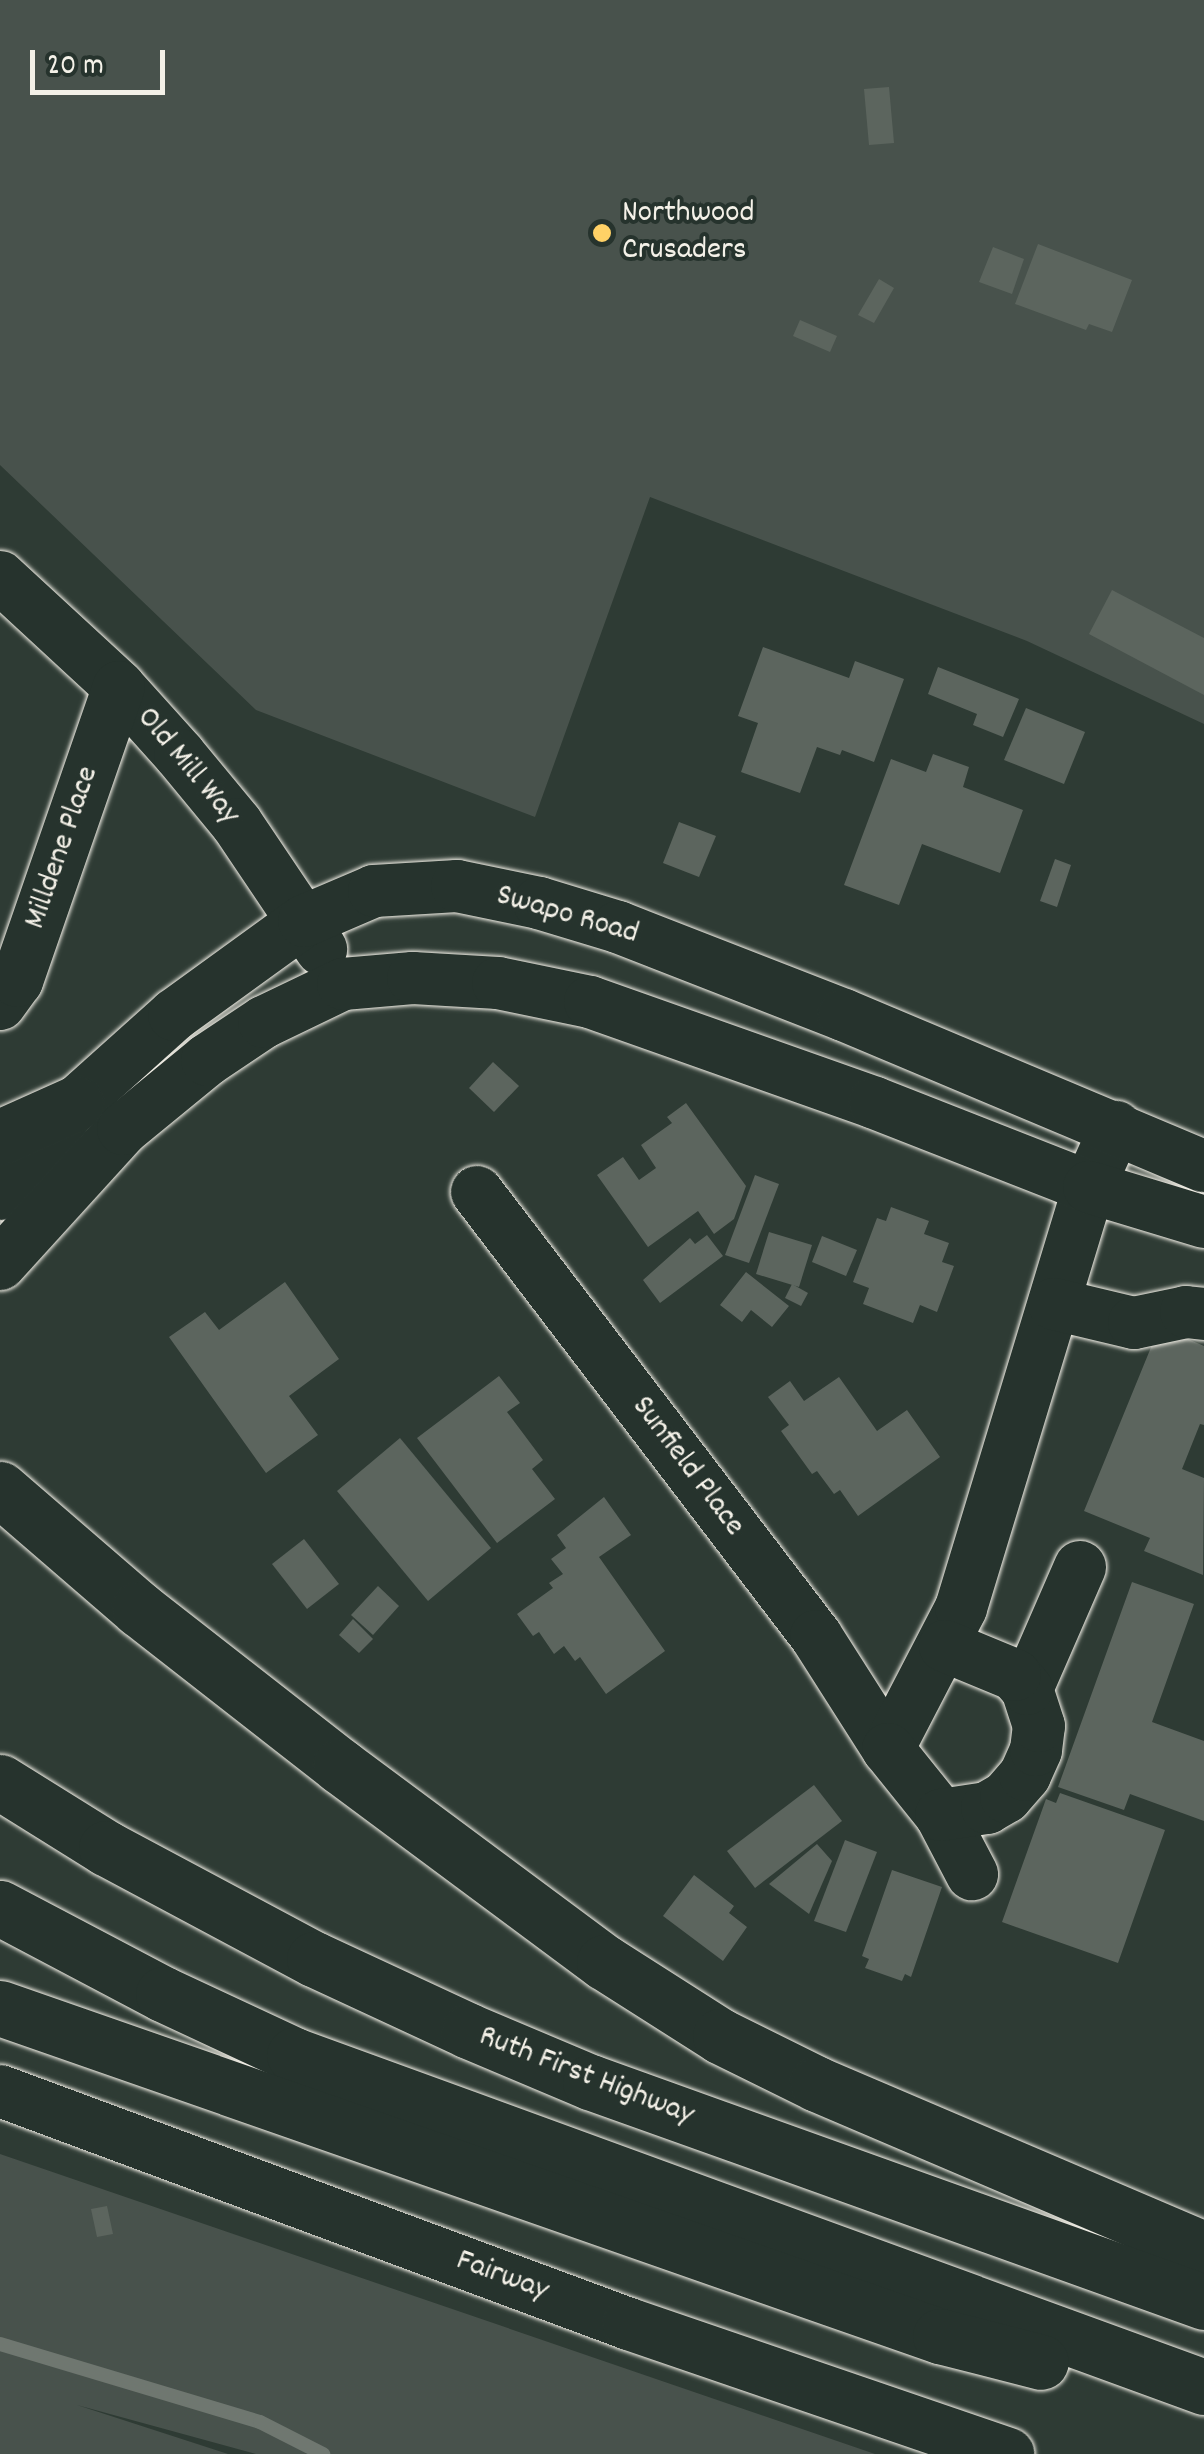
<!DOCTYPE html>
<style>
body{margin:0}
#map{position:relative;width:1204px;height:2454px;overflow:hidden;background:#2e3b34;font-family:Dekko,sans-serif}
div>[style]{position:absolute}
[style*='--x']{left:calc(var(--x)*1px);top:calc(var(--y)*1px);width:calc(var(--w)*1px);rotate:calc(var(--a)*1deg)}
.green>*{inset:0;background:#48524c}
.stream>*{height:14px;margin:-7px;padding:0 7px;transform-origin:7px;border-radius:7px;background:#6f7770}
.building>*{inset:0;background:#5c655e}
.roads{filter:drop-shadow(0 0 2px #f4f1e8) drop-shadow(0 0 2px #f4f1e8)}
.minor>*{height:52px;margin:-26px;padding:0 26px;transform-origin:26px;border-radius:26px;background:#26332d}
.highway>*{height:55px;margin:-27.5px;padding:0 27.5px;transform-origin:27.5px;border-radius:27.5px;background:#26332d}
.dots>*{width:28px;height:28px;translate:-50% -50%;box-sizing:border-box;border:5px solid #26332d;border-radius:50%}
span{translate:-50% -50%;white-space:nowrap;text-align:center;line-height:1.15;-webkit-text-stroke:8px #26332d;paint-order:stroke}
.poi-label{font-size:32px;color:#f4f1e8}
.left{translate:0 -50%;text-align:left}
.street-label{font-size:32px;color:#f4f1e8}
.scale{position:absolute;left:30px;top:50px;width:135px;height:45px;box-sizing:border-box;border:5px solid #f4f1e8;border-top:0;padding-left:12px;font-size:30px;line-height:35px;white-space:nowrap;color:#f4f1e8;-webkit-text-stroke:8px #26332d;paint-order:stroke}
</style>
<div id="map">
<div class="green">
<div style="clip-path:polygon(0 0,1204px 0,1204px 724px,1027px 641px,650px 497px,535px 817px,256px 710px,0 465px)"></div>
<div style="clip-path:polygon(0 2154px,875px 2454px,256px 2454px,77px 2405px,228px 2454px,0 2454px)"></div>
</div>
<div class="stream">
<div style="--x:0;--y:2344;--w:271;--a:16.7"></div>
<div style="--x:260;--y:2422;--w:71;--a:26.9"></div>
</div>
<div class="building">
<div style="clip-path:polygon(889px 87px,894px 143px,869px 145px,864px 89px)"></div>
<div style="clip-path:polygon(1038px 244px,1132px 280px,1112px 332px,1089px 324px,1086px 330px,1015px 304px)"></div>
<div style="clip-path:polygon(993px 247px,1024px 259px,1012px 294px,979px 282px)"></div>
<div style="clip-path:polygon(879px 279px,894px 288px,874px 323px,858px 315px)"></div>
<div style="clip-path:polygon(800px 320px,837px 336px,830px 352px,793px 336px)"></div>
<div style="clip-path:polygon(1112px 590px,1204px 638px,1204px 695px,1089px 634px)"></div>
<div style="clip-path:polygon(763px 647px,849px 678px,855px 661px,904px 679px,874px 762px,842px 750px,840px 755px,817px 747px,800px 793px,741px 772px,758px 723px,738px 716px)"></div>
<div style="clip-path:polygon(938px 667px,1019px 699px,1003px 737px,973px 725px,977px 714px,928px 694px)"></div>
<div style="clip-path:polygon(1026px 708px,1085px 732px,1064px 784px,1004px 760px)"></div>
<div style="clip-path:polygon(933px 754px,969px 767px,963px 787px,1023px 810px,1000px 873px,922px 844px,899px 905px,844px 885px,891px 759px,926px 772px)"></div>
<div style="clip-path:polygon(679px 822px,716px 836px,699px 877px,663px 863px)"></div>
<div style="clip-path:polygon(1055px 859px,1071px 865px,1057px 907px,1040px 901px)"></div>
<div style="clip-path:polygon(493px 1062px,519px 1086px,494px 1112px,469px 1088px)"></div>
<div style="clip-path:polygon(686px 1103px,746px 1186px,734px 1219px,714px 1234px,698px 1211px,648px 1247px,597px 1175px,623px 1157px,639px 1180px,656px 1168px,641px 1145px,672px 1123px,667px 1117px)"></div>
<div style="clip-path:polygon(755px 1175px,779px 1184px,749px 1263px,725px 1255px)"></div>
<div style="clip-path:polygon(891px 1207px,929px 1221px,924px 1234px,949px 1243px,942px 1262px,954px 1266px,937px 1312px,920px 1305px,913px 1323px,863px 1304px,869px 1288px,853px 1282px,877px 1218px,886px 1221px)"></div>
<div style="clip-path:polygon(769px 1232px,812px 1245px,799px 1287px,756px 1274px)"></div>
<div style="clip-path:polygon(707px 1235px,723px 1256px,660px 1303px,643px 1280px,690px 1238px,695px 1244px)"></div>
<div style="clip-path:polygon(822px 1236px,857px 1250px,846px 1276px,812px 1262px)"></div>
<div style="clip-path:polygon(746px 1272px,789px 1306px,772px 1327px,751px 1310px,742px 1322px,720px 1305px)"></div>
<div style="clip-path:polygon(285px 1282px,339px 1359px,289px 1396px,318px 1435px,266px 1473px,169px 1337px,205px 1312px,219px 1330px)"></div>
<div style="clip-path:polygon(792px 1284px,808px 1293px,801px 1306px,785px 1298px)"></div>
<div style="clip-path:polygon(1174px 1333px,1204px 1346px,1204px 1425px,1200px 1424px,1182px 1469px,1204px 1478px,1203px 1575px,1144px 1551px,1150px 1538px,1084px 1511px,1154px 1340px)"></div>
<div style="clip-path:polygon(499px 1376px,520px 1403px,507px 1412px,543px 1460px,532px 1469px,555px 1499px,497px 1543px,417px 1438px)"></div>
<div style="clip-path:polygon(839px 1377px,877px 1431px,907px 1410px,940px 1457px,858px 1516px,840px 1490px,834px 1494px,817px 1471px,812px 1474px,781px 1431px,789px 1425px,768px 1397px,790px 1381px,804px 1401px)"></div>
<div style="clip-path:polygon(400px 1438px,491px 1548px,428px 1601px,337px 1491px)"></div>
<div style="clip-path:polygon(604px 1497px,631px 1535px,599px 1557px,665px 1651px,606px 1694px,580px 1657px,575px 1661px,564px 1646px,554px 1654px,539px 1632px,533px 1636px,517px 1614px,553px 1588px,549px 1583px,563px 1574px,551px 1559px,566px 1548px,557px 1535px)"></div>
<div style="clip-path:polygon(304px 1539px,339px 1584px,307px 1609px,272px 1564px)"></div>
<div style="clip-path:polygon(1132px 1582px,1194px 1604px,1152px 1722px,1204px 1741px,1204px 1821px,1130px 1794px,1124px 1810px,1058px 1787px)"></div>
<div style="clip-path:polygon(378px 1586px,399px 1606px,373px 1635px,351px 1615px)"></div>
<div style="clip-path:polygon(353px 1619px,373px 1639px,359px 1653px,339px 1635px)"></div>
<div style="clip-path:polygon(814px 1785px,842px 1821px,755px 1888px,727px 1851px)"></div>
<div style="clip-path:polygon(1060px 1793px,1165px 1830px,1118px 1963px,1002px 1922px,1046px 1799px,1056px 1803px)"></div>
<div style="clip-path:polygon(845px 1840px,877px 1852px,846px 1932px,814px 1921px)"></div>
<div style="clip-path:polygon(817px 1844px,832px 1861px,809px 1914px,769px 1884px)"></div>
<div style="clip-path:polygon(892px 1870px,942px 1887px,911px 1977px,905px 1974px,902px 1981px,865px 1968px,869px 1959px,862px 1956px)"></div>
<div style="clip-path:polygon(694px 1875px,734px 1906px,729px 1913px,747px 1927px,723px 1961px,663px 1916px)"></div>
<div style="clip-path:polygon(107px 2206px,113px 2234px,97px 2237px,91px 2209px)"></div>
</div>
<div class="roads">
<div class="minor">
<div style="--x:0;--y:577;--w:162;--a:42.7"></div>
<div style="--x:119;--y:687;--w:91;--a:48.1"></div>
<div style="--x:180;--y:755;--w:89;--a:50.4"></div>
<div style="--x:237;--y:824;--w:151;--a:56.1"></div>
<div style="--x:0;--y:1004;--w:29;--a:-54"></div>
<div style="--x:17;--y:981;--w:311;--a:-70.9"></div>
<div style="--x:477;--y:1192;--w:559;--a:52.64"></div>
<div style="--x:816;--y:1636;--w:134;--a:57.5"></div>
<div style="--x:888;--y:1749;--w:159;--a:-62.6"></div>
<div style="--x:961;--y:1608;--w:440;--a:-73.1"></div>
<div style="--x:1089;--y:1187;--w:66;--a:-65.8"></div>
<div style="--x:0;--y:1194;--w:119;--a:-50.1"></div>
<div style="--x:76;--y:1103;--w:132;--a:-41.9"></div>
<div style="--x:174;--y:1015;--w:160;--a:-35.9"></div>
<div style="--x:304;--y:921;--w:76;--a:-23.2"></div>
<div style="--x:374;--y:891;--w:83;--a:-3.4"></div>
<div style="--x:457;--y:886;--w:84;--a:11.7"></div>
<div style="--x:539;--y:903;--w:83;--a:16.9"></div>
<div style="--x:618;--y:927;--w:243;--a:21.3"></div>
<div style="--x:844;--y:1015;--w:390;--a:22.8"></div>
<div style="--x:0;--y:1264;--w:183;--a:-47.7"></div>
<div style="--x:123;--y:1129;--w:109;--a:-39.4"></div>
<div style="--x:207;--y:1060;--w:69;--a:-33.7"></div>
<div style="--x:264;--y:1022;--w:88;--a:-25.7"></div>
<div style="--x:343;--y:984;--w:70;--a:-4.9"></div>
<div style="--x:413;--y:978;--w:85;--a:3.4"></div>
<div style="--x:498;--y:983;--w:94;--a:11.7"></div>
<div style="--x:590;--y:1002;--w:302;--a:19.5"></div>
<div style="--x:875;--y:1103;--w:230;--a:21.4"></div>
<div style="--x:1089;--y:1187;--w:120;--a:16.9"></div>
<div style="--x:1054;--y:1304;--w:82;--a:13.4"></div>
<div style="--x:1134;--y:1323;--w:53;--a:-11.9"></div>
<div style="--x:1186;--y:1312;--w:18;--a:6"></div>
<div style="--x:1027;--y:1689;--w:133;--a:-66.5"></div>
<div style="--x:888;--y:1749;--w:85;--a:51.2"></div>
<div style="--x:941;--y:1815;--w:67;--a:62.3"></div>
<div style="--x:941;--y:1815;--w:47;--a:-8.7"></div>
<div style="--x:987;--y:1808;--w:22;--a:-30"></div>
<div style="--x:1006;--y:1797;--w:29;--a:-49"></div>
<div style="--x:1025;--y:1775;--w:27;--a:-66"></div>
<div style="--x:1036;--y:1750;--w:24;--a:-83"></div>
<div style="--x:1039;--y:1726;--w:39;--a:-108"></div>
<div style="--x:1027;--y:1689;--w:18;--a:-131"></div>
<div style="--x:1015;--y:1675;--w:76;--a:-157.5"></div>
<div style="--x:0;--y:2091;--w:671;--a:20.33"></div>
<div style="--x:629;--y:2324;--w:401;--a:18.9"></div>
</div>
<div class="highway">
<div style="--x:0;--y:1137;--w:83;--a:-24.1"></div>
<div style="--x:0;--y:1489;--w:184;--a:40.8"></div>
<div style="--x:139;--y:1609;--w:255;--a:38"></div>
<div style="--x:340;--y:1766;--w:329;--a:36.6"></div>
<div style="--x:604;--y:1962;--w:138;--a:32.5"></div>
<div style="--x:720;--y:2036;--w:108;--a:26.3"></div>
<div style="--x:817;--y:2084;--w:421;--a:23.1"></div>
<div style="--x:0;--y:1782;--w:125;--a:31.9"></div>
<div style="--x:106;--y:1848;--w:236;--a:28.1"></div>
<div style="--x:314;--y:1959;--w:171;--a:24.9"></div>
<div style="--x:469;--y:2031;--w:131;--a:22.9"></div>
<div style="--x:590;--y:2082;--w:652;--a:19.71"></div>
<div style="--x:0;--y:1908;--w:184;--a:27.8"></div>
<div style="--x:163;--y:1994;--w:145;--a:25"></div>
<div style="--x:294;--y:2055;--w:969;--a:20.04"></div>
<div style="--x:0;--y:2008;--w:996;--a:19.24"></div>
<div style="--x:940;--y:2336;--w:104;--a:14.4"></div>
</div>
</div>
<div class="dots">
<div style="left:602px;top:233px;background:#ffd166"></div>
</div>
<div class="poi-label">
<span class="left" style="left:622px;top:233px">Northwood<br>Crusaders</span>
</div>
<div class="street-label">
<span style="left:187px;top:767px;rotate:50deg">Old Mill Way</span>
<span style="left:63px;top:848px;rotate:-71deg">Milldene Place</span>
<span style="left:567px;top:916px;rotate:16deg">Swapo Road</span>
<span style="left:687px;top:1467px;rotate:53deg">Sunfield Place</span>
<span style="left:586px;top:2077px;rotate:21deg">Ruth First Highway</span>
<span style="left:502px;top:2277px;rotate:20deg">Fairway</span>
</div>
<div class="scale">20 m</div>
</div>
